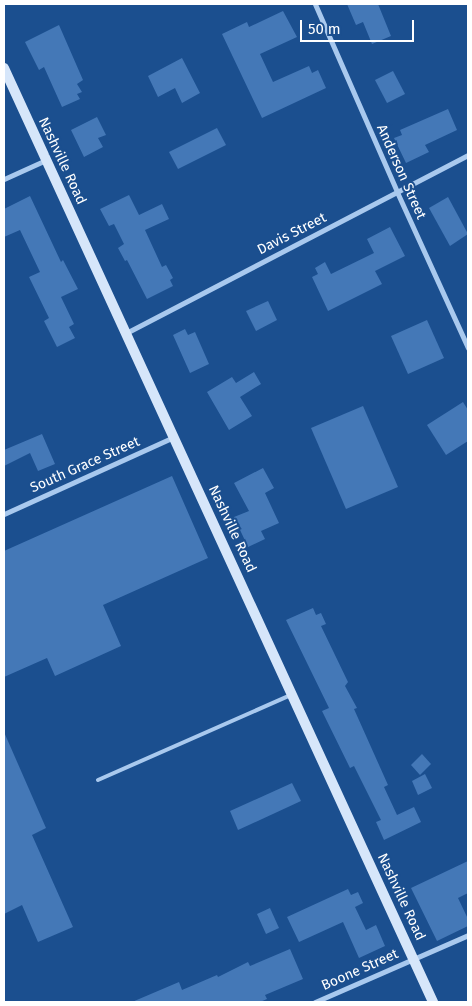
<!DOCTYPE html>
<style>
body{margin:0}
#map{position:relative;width:472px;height:1006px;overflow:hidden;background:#1b4f8f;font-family:"Fira Sans",sans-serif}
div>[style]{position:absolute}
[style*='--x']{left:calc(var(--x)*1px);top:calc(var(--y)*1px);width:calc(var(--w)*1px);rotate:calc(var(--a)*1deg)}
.building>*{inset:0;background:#4478b7}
.service>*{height:4px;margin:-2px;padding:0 2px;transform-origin:2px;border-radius:2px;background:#a9c9ee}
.minor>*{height:5px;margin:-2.5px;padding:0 2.5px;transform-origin:2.5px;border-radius:2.5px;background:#a9c9ee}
.secondary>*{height:10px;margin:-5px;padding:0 5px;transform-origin:5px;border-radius:5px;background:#d6e6fa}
span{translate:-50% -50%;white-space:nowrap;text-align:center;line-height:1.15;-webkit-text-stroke:4px #1b4f8f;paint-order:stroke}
.street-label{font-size:14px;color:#fff}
.frame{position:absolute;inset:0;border:5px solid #fff;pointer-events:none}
.scale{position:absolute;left:300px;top:20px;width:114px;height:22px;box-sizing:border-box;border:2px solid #fff;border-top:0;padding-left:6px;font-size:15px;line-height:18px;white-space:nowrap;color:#fff;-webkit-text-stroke:4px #1b4f8f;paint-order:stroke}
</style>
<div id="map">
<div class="building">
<div style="clip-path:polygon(347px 4px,378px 4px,391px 36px,372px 44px,363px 22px,356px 25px)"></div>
<div style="clip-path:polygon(283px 11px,297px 37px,260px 54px,273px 82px,309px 66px,312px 73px,318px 70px,326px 88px,262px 118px,222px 34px,247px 22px,249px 27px)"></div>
<div style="clip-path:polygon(59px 25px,83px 80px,77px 84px,82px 92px,77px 94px,80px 99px,62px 107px,44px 67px,39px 70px,25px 42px)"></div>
<div style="clip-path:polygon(182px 58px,200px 93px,182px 103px,175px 88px,158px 97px,148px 76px)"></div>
<div style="clip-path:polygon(393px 71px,405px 94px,387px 103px,375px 80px)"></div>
<div style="clip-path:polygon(448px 109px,457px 130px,425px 145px,429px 152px,406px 163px,394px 138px,402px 135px,400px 130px)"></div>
<div style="clip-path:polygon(97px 117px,106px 135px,98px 138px,103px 147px,84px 157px,71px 130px)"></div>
<div style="clip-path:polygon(217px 128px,226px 145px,178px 169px,169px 152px)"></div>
<div style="clip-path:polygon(129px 195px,139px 215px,162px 204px,169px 219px,145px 230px,162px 267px,166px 265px,173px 278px,170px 280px,173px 286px,147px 299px,127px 260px,125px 261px,118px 248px,124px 244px,114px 224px,109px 226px,100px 209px)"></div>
<div style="clip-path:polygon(30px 196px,61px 262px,63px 260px,78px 289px,61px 297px,74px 324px,69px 327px,75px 338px,57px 347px,44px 321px,49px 318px,29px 277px,40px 272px,20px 230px,4px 237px,4px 209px)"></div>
<div style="clip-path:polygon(448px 197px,468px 234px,450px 246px,429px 208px)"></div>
<div style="clip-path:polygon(390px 227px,405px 256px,375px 271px,382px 284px,328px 311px,312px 277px,318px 274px,315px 268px,325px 262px,331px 274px,374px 253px,367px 239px)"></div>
<div style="clip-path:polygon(268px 301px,277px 320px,256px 331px,246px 311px)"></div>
<div style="clip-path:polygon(427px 320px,444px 358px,408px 374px,391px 336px)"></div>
<div style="clip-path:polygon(185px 329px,188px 335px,195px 332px,209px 364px,190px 373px,173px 335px)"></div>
<div style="clip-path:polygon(254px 372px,261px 384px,240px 397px,252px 416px,229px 430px,207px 392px,232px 377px,236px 383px)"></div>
<div style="clip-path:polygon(463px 402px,468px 410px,468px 441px,446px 455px,427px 425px)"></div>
<div style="clip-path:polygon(363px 406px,398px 487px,346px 509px,311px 428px)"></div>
<div style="clip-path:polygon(42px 434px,55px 464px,38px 471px,30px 453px,4px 466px,4px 450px)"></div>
<div style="clip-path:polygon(263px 468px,274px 488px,265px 493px,279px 523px,261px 531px,265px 539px,248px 547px,234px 517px,249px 511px,234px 483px)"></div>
<div style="clip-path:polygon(172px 476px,208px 558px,103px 605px,121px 646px,55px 676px,47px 658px,4px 677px,4px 551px)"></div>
<div style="clip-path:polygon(313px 608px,316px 615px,321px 613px,326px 624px,321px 626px,348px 682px,345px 686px,357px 708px,354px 709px,388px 785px,384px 787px,397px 815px,414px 807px,421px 822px,384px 840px,376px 822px,381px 820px,354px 766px,350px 768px,322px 711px,329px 708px,286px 620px)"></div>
<div style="clip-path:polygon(4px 732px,46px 828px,32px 835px,73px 927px,38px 942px,22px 905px,4px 914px)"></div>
<div style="clip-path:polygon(422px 754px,431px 764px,420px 775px,411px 765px)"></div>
<div style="clip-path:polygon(425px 774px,432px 788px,418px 795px,412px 781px)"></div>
<div style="clip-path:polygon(292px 783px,301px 801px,238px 830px,230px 811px)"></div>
<div style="clip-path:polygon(468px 861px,468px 893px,458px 898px,468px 919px,468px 926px,437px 941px,411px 888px)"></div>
<div style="clip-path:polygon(348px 889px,351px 895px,358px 892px,363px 903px,355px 907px,366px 930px,376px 925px,385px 946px,359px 958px,343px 922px,299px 942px,287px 917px)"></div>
<div style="clip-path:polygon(270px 908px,279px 928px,266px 934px,257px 914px)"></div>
<div style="clip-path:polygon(290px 949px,303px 979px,265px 995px,267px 999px,260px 1002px,132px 1002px,179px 982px,182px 990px,217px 975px,218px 977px,248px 962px,250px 966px)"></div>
</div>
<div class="service">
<div style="--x:98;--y:780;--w:211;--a:-23.8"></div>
</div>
<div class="minor">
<div style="--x:315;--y:4;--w:205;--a:66.4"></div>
<div style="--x:397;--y:192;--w:171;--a:65.5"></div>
<div style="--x:4;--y:179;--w:46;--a:-24.3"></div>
<div style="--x:126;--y:333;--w:386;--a:-27.5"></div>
<div style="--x:4;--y:514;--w:187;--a:-24.4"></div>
<div style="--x:315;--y:1002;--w:167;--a:-23.6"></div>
</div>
<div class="secondary">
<div style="--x:4;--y:68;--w:1028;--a:65.33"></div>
</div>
<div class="street-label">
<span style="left:62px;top:161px;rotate:65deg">Nashville Road</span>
<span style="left:401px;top:172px;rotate:66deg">Anderson Street</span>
<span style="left:292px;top:234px;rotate:-27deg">Davis Street</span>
<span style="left:85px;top:465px;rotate:-24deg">South Grace Street</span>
<span style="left:232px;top:529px;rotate:65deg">Nashville Road</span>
<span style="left:401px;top:897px;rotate:65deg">Nashville Road</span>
<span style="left:360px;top:970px;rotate:-24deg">Boone Street</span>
</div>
<div class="frame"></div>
<div class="scale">50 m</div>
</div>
